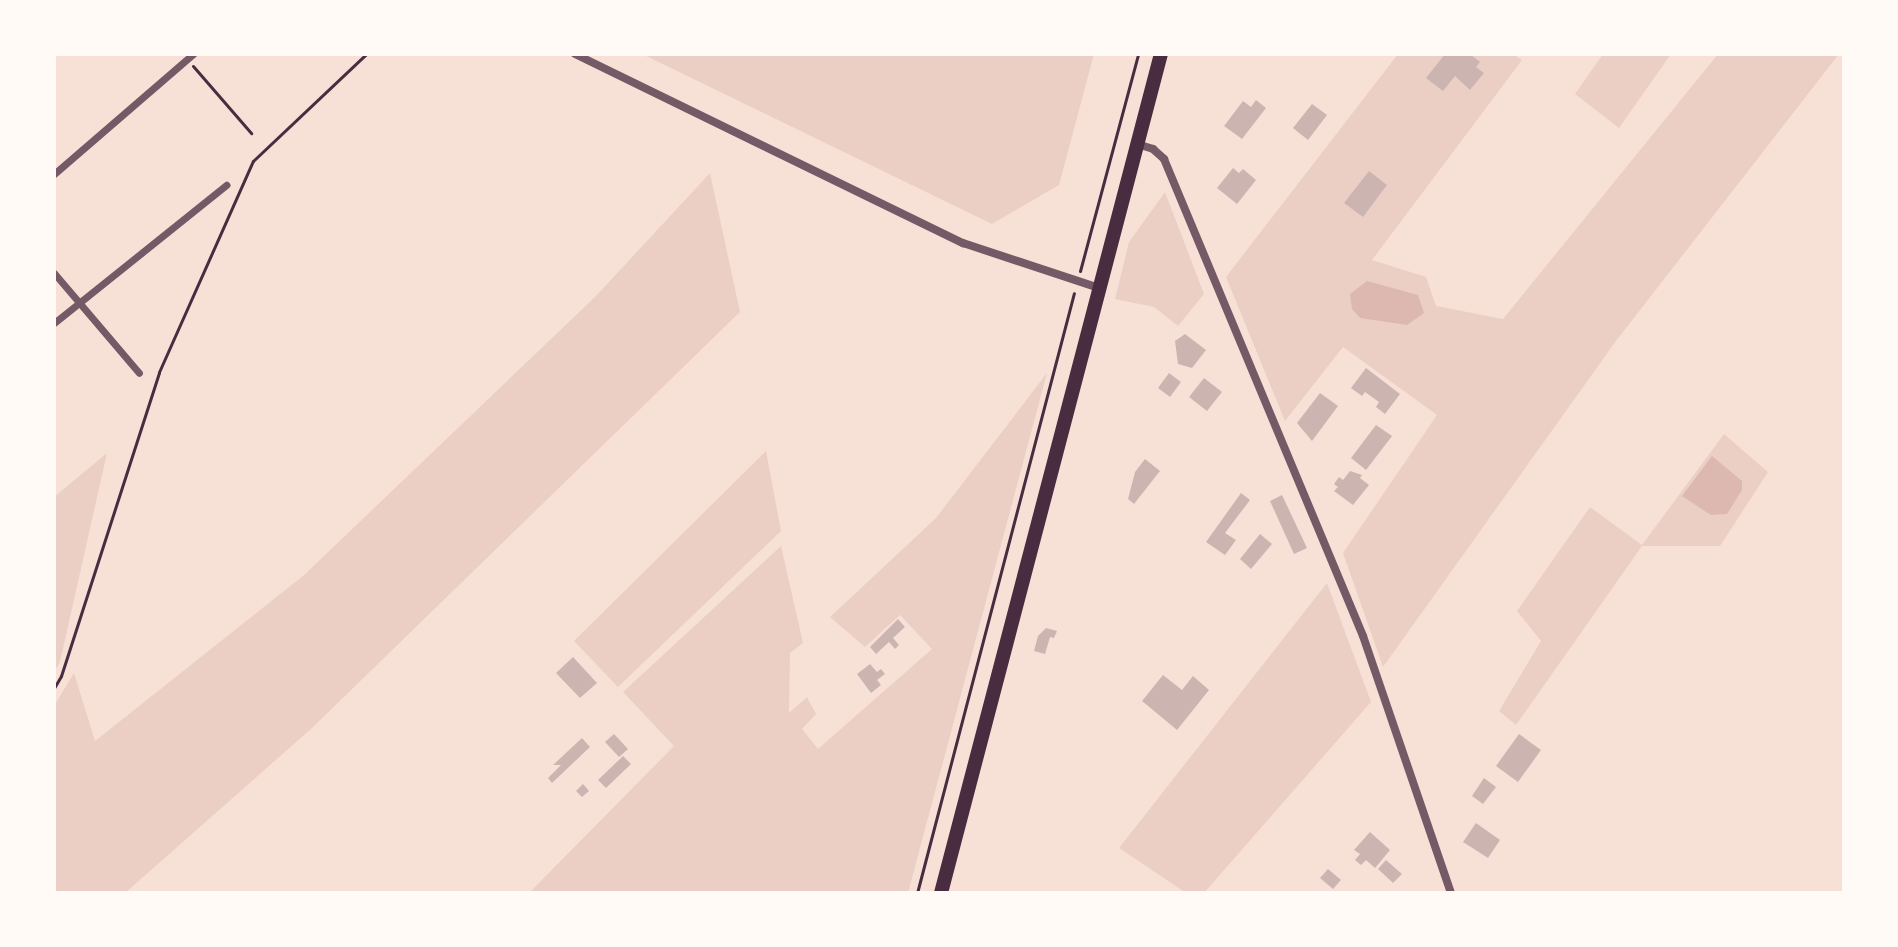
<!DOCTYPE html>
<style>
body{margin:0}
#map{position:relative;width:1898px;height:947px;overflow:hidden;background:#f7e1d7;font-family:"Golos Text",sans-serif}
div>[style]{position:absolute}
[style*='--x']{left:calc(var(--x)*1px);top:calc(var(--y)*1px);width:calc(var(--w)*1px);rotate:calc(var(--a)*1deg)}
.green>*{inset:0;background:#ebcfc5}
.water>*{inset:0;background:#dcb8b0}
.building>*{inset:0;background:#ccb4b1}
.path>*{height:3px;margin:-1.5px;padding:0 1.5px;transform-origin:1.5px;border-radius:1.5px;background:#4a2c40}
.pedestrian>*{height:7px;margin:-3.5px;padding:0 3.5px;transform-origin:3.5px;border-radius:3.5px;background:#755966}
.minor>*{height:8px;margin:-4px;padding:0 4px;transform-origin:4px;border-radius:4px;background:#755966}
.secondary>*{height:14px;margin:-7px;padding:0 7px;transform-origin:7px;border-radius:7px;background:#4a2c40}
span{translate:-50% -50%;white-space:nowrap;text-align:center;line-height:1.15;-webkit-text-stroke:6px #fffaf5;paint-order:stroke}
.frame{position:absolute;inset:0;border:56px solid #fffaf5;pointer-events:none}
</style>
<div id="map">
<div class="green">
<div style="clip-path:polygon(642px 54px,1094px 54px,1059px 185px,992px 224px)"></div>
<div style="clip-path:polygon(1398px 54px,1513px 54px,1522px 60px,1372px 260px,1426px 277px,1436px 306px,1503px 319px,1718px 54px,1839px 54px,1616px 341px,1383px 667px,1343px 553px,1437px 415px,1343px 347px,1285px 421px,1226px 277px)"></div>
<div style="clip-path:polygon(1603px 54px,1671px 54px,1619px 128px,1575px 94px)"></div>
<div style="clip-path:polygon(710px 173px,740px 312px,312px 728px,125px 893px,54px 893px,54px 706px,74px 673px,95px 741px,303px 576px,596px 296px)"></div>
<div style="clip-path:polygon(1165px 192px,1204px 294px,1178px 326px,1154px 307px,1115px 299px,1129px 242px)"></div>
<div style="clip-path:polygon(1047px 373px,908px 893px,529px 893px,674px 746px,623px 692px,781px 546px,803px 643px,790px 653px,789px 713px,807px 697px,816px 714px,802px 729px,818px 749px,932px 649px,900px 615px,865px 647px,830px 617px,936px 518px)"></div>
<div style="clip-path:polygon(1724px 434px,1768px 472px,1720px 546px,1642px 546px,1516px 725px,1499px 711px,1541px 641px,1517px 611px,1590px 507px,1642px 545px)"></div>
<div style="clip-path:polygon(766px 451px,781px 531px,618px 687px,574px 641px)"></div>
<div style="clip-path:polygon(107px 453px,60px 662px,54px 672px,54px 497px)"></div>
<div style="clip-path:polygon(1327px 583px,1371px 702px,1204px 893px,1186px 893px,1119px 848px)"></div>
</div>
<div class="water">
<div style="clip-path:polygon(1367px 281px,1418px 295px,1424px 313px,1407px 325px,1360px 318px,1352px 309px,1350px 294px)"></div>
<div style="clip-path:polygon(1712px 456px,1742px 481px,1742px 490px,1727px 514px,1711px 515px,1682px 496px)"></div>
</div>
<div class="building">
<div style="clip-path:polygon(1445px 54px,1470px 54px,1480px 62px,1476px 67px,1484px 73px,1470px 90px,1455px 76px,1443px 91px,1426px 78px)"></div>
<div style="clip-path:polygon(1256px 100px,1266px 108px,1242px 139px,1224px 126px,1243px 101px,1251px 107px)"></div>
<div style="clip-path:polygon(1312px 104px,1327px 115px,1308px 140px,1293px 128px)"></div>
<div style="clip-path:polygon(1233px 168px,1239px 173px,1243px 169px,1256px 180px,1237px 204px,1217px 188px)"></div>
<div style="clip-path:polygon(1369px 171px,1387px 185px,1363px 217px,1344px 203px)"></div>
<div style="clip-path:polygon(1185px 334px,1206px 350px,1192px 368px,1178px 364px,1175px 341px)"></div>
<div style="clip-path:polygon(1366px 368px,1400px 394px,1385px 414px,1376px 407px,1379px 402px,1365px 392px,1362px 396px,1351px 388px)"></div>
<div style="clip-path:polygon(1169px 373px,1181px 382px,1170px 397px,1158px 388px)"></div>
<div style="clip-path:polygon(1204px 378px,1222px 392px,1207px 411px,1189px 397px)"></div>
<div style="clip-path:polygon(1320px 393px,1338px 406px,1312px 441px,1297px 423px)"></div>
<div style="clip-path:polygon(1376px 425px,1392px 436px,1366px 470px,1351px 458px)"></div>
<div style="clip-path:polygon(1145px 459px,1160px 471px,1134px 504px,1128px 499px,1135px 472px)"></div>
<div style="clip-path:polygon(1350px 471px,1362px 475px,1360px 478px,1369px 485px,1353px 505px,1334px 491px,1338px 487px,1334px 484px,1339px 477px,1343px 480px)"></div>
<div style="clip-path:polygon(1241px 493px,1250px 500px,1225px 533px,1236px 540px,1225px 555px,1206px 542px)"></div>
<div style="clip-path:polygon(1282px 495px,1307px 548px,1294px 554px,1270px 501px)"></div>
<div style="clip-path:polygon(1260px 534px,1272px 544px,1251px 569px,1240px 559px)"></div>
<div style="clip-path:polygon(898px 619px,905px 627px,893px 638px,899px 645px,895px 649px,889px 642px,876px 654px,870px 647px)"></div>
<div style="clip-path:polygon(1046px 628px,1057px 631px,1054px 638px,1050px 637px,1045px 654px,1034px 651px,1038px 636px)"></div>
<div style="clip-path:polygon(573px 657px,597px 683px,580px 698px,556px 673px)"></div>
<div style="clip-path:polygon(870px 664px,877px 672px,881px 669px,885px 674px,877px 680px,881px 685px,871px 693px,857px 674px)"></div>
<div style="clip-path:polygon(1163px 675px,1182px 690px,1193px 676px,1209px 690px,1177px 730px,1142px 701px)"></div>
<div style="clip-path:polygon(614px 734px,628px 749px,619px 757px,605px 742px)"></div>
<div style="clip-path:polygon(1519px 734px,1541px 750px,1518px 782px,1496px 766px)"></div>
<div style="clip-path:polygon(582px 738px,590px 747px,552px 783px,548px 778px,561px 765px,553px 765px)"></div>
<div style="clip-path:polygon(623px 756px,631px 764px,606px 788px,598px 780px)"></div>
<div style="clip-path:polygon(1484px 778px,1496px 787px,1483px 804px,1472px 796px)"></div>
<div style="clip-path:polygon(583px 784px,589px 791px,582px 797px,576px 791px)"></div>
<div style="clip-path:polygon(1476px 823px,1500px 840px,1488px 858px,1463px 842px)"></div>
<div style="clip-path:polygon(1370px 832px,1390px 850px,1375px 868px,1366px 860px,1361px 865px,1355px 860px,1360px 854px,1354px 850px)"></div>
<div style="clip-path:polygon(1386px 860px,1402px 874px,1393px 883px,1378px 869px)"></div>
<div style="clip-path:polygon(1328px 869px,1341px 880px,1333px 889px,1320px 878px)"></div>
</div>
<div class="path">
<div style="--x:193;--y:66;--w:89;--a:49.1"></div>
<div style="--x:1080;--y:271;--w:225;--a:-75"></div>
<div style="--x:54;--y:688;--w:14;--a:-60"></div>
<div style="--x:61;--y:676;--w:319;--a:-72.1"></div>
<div style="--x:159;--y:372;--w:231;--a:-66"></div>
<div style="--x:253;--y:161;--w:156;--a:-43.4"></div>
<div style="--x:917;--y:893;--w:620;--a:-75.34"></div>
</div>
<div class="pedestrian">
<div style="--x:54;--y:174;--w:184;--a:-40.8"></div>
<div style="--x:54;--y:273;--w:131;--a:49.6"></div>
<div style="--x:54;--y:323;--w:221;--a:-38.7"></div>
</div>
<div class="minor">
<div style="--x:575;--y:54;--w:432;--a:26"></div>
<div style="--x:963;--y:243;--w:143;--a:18.3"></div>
<div style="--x:1137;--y:144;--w:17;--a:17"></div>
<div style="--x:1153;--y:149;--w:15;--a:42"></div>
<div style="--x:1164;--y:159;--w:517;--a:67.35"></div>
<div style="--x:1363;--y:636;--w:272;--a:71.1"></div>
</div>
<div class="secondary">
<div style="--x:941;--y:893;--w:867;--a:-75.31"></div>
</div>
<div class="frame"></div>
</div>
